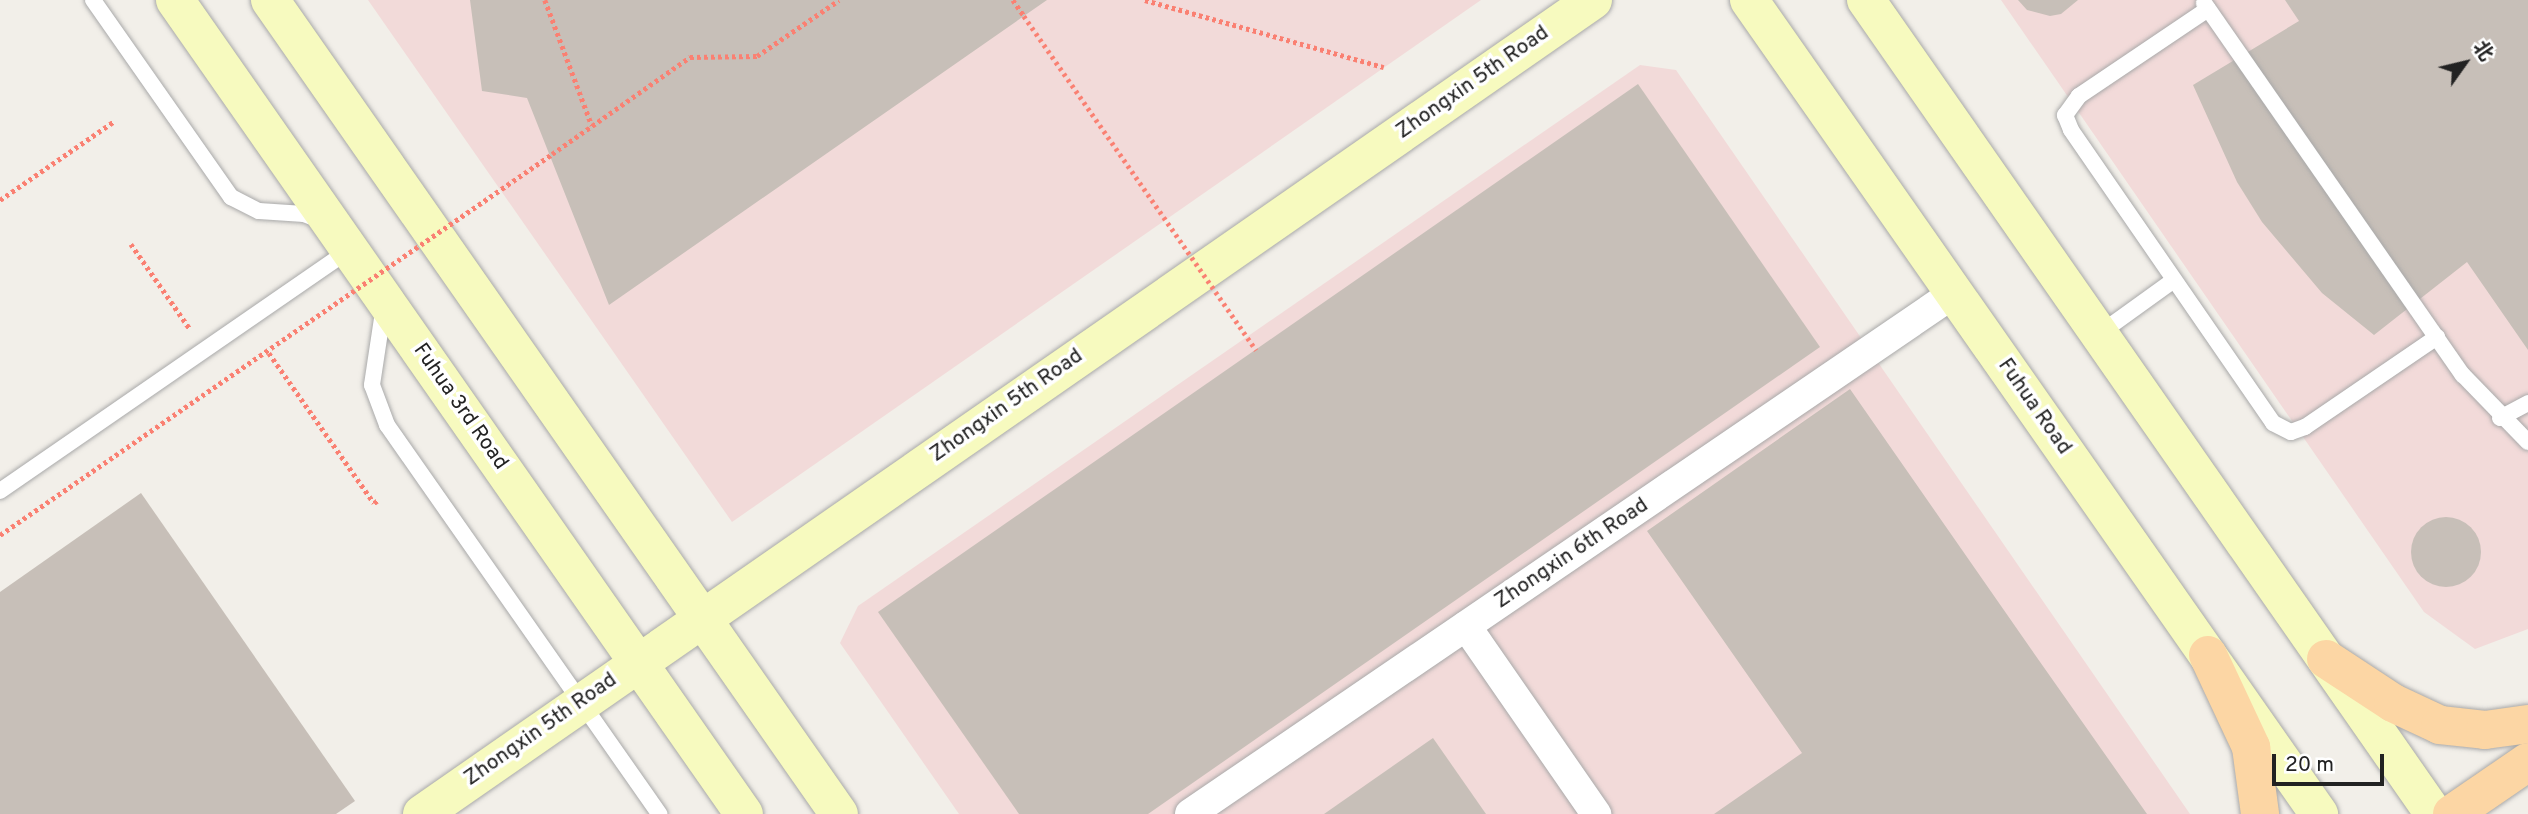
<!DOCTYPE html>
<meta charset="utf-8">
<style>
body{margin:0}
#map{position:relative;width:2528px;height:814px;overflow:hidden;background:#f2efe9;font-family:Overpass,"Noto Sans SC",sans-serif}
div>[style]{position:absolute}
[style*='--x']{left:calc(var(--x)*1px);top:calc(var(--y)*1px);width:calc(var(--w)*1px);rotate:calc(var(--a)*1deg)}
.commercial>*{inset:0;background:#f2dad9}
.building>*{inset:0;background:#c7bfb8}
.round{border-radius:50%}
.path>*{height:4.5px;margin-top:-2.25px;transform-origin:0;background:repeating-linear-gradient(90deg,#fa8072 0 3.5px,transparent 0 7px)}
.roads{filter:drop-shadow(0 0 2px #a9a9a9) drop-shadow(0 0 2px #a9a9a9)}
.lane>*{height:16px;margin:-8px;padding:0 8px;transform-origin:8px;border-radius:8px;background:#fff}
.street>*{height:30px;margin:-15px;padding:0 15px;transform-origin:15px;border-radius:15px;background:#fff}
.secondary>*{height:38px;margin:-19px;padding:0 19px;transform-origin:19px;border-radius:19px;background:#f7fabf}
.primary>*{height:38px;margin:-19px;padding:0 19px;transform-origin:19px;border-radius:19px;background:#fcd6a4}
.path-bridge>*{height:4.5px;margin-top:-2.25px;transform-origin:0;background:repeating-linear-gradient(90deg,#fa8072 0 3.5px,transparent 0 7px)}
span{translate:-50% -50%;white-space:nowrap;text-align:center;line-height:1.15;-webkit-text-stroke:7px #fff;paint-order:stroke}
.street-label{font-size:21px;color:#222}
.north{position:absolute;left:2430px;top:28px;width:70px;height:70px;-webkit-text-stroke:5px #fff;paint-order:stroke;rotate:56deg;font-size:19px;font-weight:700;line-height:28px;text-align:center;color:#222}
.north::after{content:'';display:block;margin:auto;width:24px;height:32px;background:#222;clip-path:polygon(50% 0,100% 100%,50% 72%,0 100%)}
.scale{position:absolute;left:2272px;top:754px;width:112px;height:32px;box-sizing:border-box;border:4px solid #222;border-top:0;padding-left:9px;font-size:21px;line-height:24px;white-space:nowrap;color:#222;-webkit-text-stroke:5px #fff;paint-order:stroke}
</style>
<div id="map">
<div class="commercial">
<div style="clip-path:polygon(368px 0,1481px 0,732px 522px)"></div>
<div style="clip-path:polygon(2001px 0,2528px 0,2528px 629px,2475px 649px,2424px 612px)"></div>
<div style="clip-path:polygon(1640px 65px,1676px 70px,2190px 814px,959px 814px,840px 643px,858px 606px)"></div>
</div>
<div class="building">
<div style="clip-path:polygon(470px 0,1047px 0,609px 305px,527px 98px,482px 91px)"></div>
<div style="clip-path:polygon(2018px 0,2078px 0,2061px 14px,2050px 16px,2027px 10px)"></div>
<div style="clip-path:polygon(2285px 0,2528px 0,2528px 350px,2467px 262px,2374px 335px,2322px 293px,2262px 222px,2237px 182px,2193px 85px,2299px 21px)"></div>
<div style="clip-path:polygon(1638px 84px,1820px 347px,1148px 814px,1019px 814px,878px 612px)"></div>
<div style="clip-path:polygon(1850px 389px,2031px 649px,2147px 814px,1714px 814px,1802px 753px,1647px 531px)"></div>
<div style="clip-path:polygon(141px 493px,355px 801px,336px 814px,0 814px,0 592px)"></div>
<div class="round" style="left:2411px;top:517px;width:70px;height:70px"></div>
<div style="clip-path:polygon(1433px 738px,1486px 814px,1324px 814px)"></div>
</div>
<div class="path">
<div style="--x:545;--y:0;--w:134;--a:69.5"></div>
<div style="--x:1013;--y:0;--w:19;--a:55"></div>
<div style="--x:1145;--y:0;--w:248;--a:15.7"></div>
<div style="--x:552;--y:154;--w:169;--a:-35.1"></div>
<div style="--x:690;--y:57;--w:67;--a:-0.9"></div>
<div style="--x:757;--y:56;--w:99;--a:-34.3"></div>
<div style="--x:0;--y:200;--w:137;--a:-34.6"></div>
<div style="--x:131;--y:244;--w:103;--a:55.2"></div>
<div style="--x:269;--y:353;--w:183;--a:55"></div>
<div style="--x:374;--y:503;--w:5;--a:-37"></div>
</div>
<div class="roads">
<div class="lane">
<div style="--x:93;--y:0;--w:241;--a:55"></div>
<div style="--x:231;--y:197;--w:31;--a:27"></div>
<div style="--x:259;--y:211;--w:45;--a:3.8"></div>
<div style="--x:304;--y:214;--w:19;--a:21"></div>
<div style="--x:2204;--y:3;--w:453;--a:55.2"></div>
<div style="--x:2463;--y:375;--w:93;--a:45.9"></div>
<div style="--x:2208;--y:9;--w:156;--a:146"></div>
<div style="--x:2079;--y:96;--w:24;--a:126"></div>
<div style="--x:2065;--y:115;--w:16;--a:68"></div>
<div style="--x:2071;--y:130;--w:356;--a:55.4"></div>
<div style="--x:2273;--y:423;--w:20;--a:27"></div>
<div style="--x:2291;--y:432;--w:15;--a:-20"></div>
<div style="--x:2305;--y:427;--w:160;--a:-34.3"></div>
<div style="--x:383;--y:312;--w:74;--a:98.6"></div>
<div style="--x:372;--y:385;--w:43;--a:69.4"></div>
<div style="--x:387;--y:425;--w:475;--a:55"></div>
<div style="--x:2099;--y:334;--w:92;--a:-35.8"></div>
<div style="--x:2500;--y:418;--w:32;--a:-28"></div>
<div style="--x:0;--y:491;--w:425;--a:-34.6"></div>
</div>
<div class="street">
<div style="--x:1466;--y:626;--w:229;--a:55.3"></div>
<div style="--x:1190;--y:814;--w:925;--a:-34.29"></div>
</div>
<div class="secondary">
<div style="--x:175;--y:0;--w:993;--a:55.05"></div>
<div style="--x:270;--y:0;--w:993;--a:55.05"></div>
<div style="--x:1749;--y:0;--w:994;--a:55"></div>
<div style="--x:1866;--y:0;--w:993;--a:55.09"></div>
<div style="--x:422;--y:814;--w:1426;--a:-34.8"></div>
</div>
<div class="primary">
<div style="--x:2208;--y:655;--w:102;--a:64.9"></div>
<div style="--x:2251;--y:747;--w:68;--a:82.3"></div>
<div style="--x:2326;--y:659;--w:80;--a:33.3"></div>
<div style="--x:2393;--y:703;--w:52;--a:25.1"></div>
<div style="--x:2440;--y:725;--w:45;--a:6.3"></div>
<div style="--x:2485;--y:730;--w:43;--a:-7.9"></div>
<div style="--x:2452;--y:814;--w:92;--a:-34.4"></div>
</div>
</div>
<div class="path-bridge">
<div style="--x:1024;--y:16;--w:407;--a:55.2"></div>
<div style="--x:0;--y:535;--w:671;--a:-34.61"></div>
</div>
<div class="street-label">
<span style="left:1473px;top:83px;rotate:-35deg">Zhongxin 5th Road</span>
<span style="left:1007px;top:406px;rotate:-35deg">Zhongxin 5th Road</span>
<span style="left:460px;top:407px;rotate:55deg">Fuhua 3rd Road</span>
<span style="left:2034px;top:407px;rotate:55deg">Fuhua Road</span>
<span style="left:1572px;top:554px;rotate:-34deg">Zhongxin 6th Road</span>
<span style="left:541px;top:730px;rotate:-35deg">Zhongxin 5th Road</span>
</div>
<div class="north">北</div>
<div class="scale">20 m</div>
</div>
